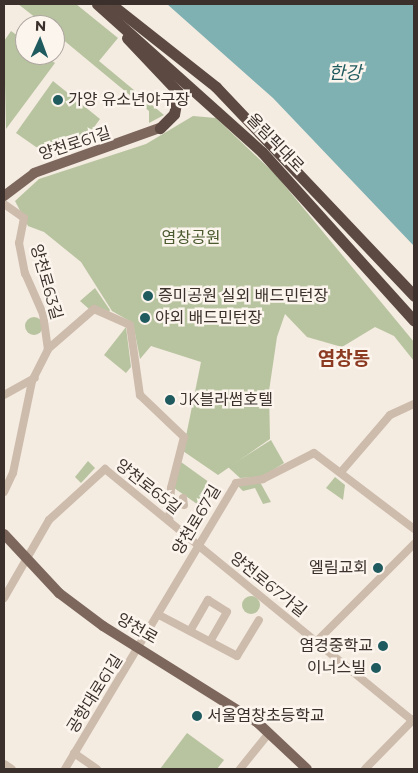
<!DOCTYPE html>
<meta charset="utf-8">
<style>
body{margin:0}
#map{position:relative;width:418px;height:773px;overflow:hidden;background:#f4ebe1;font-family:Montserrat,"Noto Sans KR",sans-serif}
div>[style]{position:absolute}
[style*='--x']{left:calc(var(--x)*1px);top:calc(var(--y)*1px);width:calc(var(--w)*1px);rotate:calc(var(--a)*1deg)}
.green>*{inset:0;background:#b8c4a0}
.round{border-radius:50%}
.water>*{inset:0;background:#7fb0b2}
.minor>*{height:8px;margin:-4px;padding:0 4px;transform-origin:4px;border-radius:4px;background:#cdbbac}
.major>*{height:10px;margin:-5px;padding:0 5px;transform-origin:5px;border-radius:5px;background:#7d675c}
.highway>*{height:11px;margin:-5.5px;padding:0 5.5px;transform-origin:5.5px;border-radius:5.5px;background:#5c4a42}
.dots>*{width:14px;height:14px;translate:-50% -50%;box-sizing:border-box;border:2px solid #fbf5ee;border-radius:50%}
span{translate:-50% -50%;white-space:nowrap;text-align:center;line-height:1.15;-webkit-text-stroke:5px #fbf5ee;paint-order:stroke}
.poi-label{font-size:16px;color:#3b302b}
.left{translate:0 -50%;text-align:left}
.right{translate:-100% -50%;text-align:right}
.street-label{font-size:16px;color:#3b302b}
.park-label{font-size:16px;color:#4a5a2e}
.water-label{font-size:18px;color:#1f5a5e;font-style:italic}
.quarter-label{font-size:19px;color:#8c3b22;font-weight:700}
.frame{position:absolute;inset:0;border:5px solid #3b302b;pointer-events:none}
.north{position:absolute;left:15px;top:15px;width:50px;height:50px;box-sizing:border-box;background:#fbf5ee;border:1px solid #aea6a0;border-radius:50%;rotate:2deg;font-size:14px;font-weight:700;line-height:20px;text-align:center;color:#3b302b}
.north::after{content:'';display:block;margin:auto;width:18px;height:22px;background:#1f5a5e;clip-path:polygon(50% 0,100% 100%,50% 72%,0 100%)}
</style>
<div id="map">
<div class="green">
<div style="clip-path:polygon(18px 4px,76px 4px,118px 38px,99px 61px,164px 115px,149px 123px,149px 111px,55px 33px,55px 25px,45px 25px)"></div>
<div style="clip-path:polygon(11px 31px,25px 41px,25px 55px,44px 55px,55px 63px,6px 129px,4px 41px)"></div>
<div style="clip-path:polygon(53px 81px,100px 119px,84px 141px,51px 151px,36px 147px,16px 133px)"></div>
<div style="clip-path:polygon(193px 116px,216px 118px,276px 175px,414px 342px,414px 361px,394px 336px,375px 327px,342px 347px,307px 337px,285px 314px,277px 337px,269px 391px,270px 439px,218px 475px,183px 451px,201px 362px,151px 346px,140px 359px,133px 323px,112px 311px,81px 262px,44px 232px,28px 226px,15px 201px,39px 179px,146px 144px)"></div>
<div style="clip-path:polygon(95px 288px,110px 310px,109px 312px,94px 305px,89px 309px,80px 301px)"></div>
<div class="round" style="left:25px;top:317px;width:18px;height:18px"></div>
<div style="clip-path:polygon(126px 327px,131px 367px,126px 373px,104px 355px)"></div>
<div style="clip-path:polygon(271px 440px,284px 463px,262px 477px,240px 478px,228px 467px)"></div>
<div style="clip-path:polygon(88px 461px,95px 468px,81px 483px,75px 477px)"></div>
<div style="clip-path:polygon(181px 462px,213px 485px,200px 506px,174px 488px)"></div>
<div style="clip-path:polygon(335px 477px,345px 485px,343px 500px,326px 488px)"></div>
<div style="clip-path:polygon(260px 482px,271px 502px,263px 504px,255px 488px,243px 491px,236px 484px)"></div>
<div class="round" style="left:242px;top:596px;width:18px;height:18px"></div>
<div style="clip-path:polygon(187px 733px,224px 760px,217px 769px,160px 769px)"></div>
</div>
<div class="water">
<div style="clip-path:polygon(167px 4px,414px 4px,414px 246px,273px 98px)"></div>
</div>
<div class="minor">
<div style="--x:4;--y:204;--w:24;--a:35"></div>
<div style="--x:24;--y:218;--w:25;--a:101"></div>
<div style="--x:19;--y:243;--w:31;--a:79"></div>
<div style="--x:25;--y:273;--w:45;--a:66.3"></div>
<div style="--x:43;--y:314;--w:35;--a:82"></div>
<div style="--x:4;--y:395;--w:35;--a:-29"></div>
<div style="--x:341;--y:472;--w:75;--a:-49.3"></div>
<div style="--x:390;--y:415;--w:26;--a:-25"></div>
<div style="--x:4;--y:492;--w:21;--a:-65"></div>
<div style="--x:13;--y:473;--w:94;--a:-78.3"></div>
<div style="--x:32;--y:381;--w:36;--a:-63"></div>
<div style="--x:48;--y:349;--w:61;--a:-41"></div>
<div style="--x:94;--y:309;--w:39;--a:24"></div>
<div style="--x:130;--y:325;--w:71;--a:81.9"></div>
<div style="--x:140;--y:395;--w:61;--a:43.7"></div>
<div style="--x:184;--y:437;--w:53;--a:104.3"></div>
<div style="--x:171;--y:488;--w:33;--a:93"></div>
<div style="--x:183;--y:498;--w:7;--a:82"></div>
<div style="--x:4;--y:598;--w:90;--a:-60"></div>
<div style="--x:49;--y:520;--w:76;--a:-42.3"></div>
<div style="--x:105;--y:469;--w:399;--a:39.3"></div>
<div style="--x:159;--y:615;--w:88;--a:27.7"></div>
<div style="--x:237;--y:656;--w:42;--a:-58.6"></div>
<div style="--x:190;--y:631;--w:36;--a:-60"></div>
<div style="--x:208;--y:600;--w:22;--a:32"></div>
<div style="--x:227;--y:612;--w:34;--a:120"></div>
<div style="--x:316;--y:642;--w:139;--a:-45"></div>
<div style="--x:74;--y:753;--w:28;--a:35"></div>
<div style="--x:4;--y:764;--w:9;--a:32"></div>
<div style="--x:65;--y:769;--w:333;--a:-59.1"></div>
<div style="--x:236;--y:483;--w:27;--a:-8"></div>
<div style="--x:263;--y:479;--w:57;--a:-27"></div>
<div style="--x:314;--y:453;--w:126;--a:37.2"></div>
<div style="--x:240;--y:769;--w:46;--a:-51.1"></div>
<div style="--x:365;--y:769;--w:70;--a:-45.6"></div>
</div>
<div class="major">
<div style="--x:4;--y:196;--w:38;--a:-37"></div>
<div style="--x:34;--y:173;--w:134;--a:-19.7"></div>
<div style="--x:4;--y:534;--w:81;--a:47"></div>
<div style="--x:59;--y:593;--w:55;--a:36.9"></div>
<div style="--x:103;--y:626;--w:183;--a:32"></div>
<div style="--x:258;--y:723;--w:67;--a:43.2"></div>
</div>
<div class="highway">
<div style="--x:97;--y:4;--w:222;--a:41.9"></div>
<div style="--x:262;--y:152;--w:227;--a:48"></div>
<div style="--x:111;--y:4;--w:134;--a:38.3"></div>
<div style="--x:216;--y:87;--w:288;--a:46.5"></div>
<div style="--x:127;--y:38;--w:74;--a:46.6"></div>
<div style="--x:178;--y:92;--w:22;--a:100"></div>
<div style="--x:174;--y:114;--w:20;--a:135"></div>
</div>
<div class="dots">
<div style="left:58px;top:100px;background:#1f5a5e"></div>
<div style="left:148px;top:296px;background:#1f5a5e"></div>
<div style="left:145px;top:318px;background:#1f5a5e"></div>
<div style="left:170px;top:400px;background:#1f5a5e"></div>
<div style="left:378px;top:568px;background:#1f5a5e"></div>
<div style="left:383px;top:646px;background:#1f5a5e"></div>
<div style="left:376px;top:668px;background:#1f5a5e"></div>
<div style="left:197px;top:716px;background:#1f5a5e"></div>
</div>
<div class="poi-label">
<span class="left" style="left:68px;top:100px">가양 유소년야구장</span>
<span class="left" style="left:158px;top:296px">증미공원 실외 배드민턴장</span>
<span class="left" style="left:155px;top:318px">야외 배드민턴장</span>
<span class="left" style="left:180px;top:400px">JK블라썸호텔</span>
<span class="right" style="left:368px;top:568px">엘림교회</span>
<span class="right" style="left:373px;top:646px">염경중학교</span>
<span class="right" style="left:366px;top:668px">이너스빌</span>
<span class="left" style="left:207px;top:716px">서울염창초등학교</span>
</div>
<div class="street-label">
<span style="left:275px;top:143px;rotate:46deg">올림픽대로</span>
<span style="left:75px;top:144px;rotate:-18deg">양천로61길</span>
<span style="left:46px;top:282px;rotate:74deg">양천로63길</span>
<span style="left:148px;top:487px;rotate:38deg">양천로65길</span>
<span style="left:197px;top:520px;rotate:-59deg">양천로67길</span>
<span style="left:268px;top:585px;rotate:39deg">양천로67가길</span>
<span style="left:137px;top:629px;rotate:30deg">양천로</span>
<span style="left:95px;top:694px;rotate:-58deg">공항대로61길</span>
</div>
<div class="park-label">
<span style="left:191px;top:238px">염창공원</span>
</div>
<div class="water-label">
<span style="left:345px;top:73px">한강</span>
</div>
<div class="quarter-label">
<span style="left:344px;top:359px">염창동</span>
</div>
<div class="frame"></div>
<div class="north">N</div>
</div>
